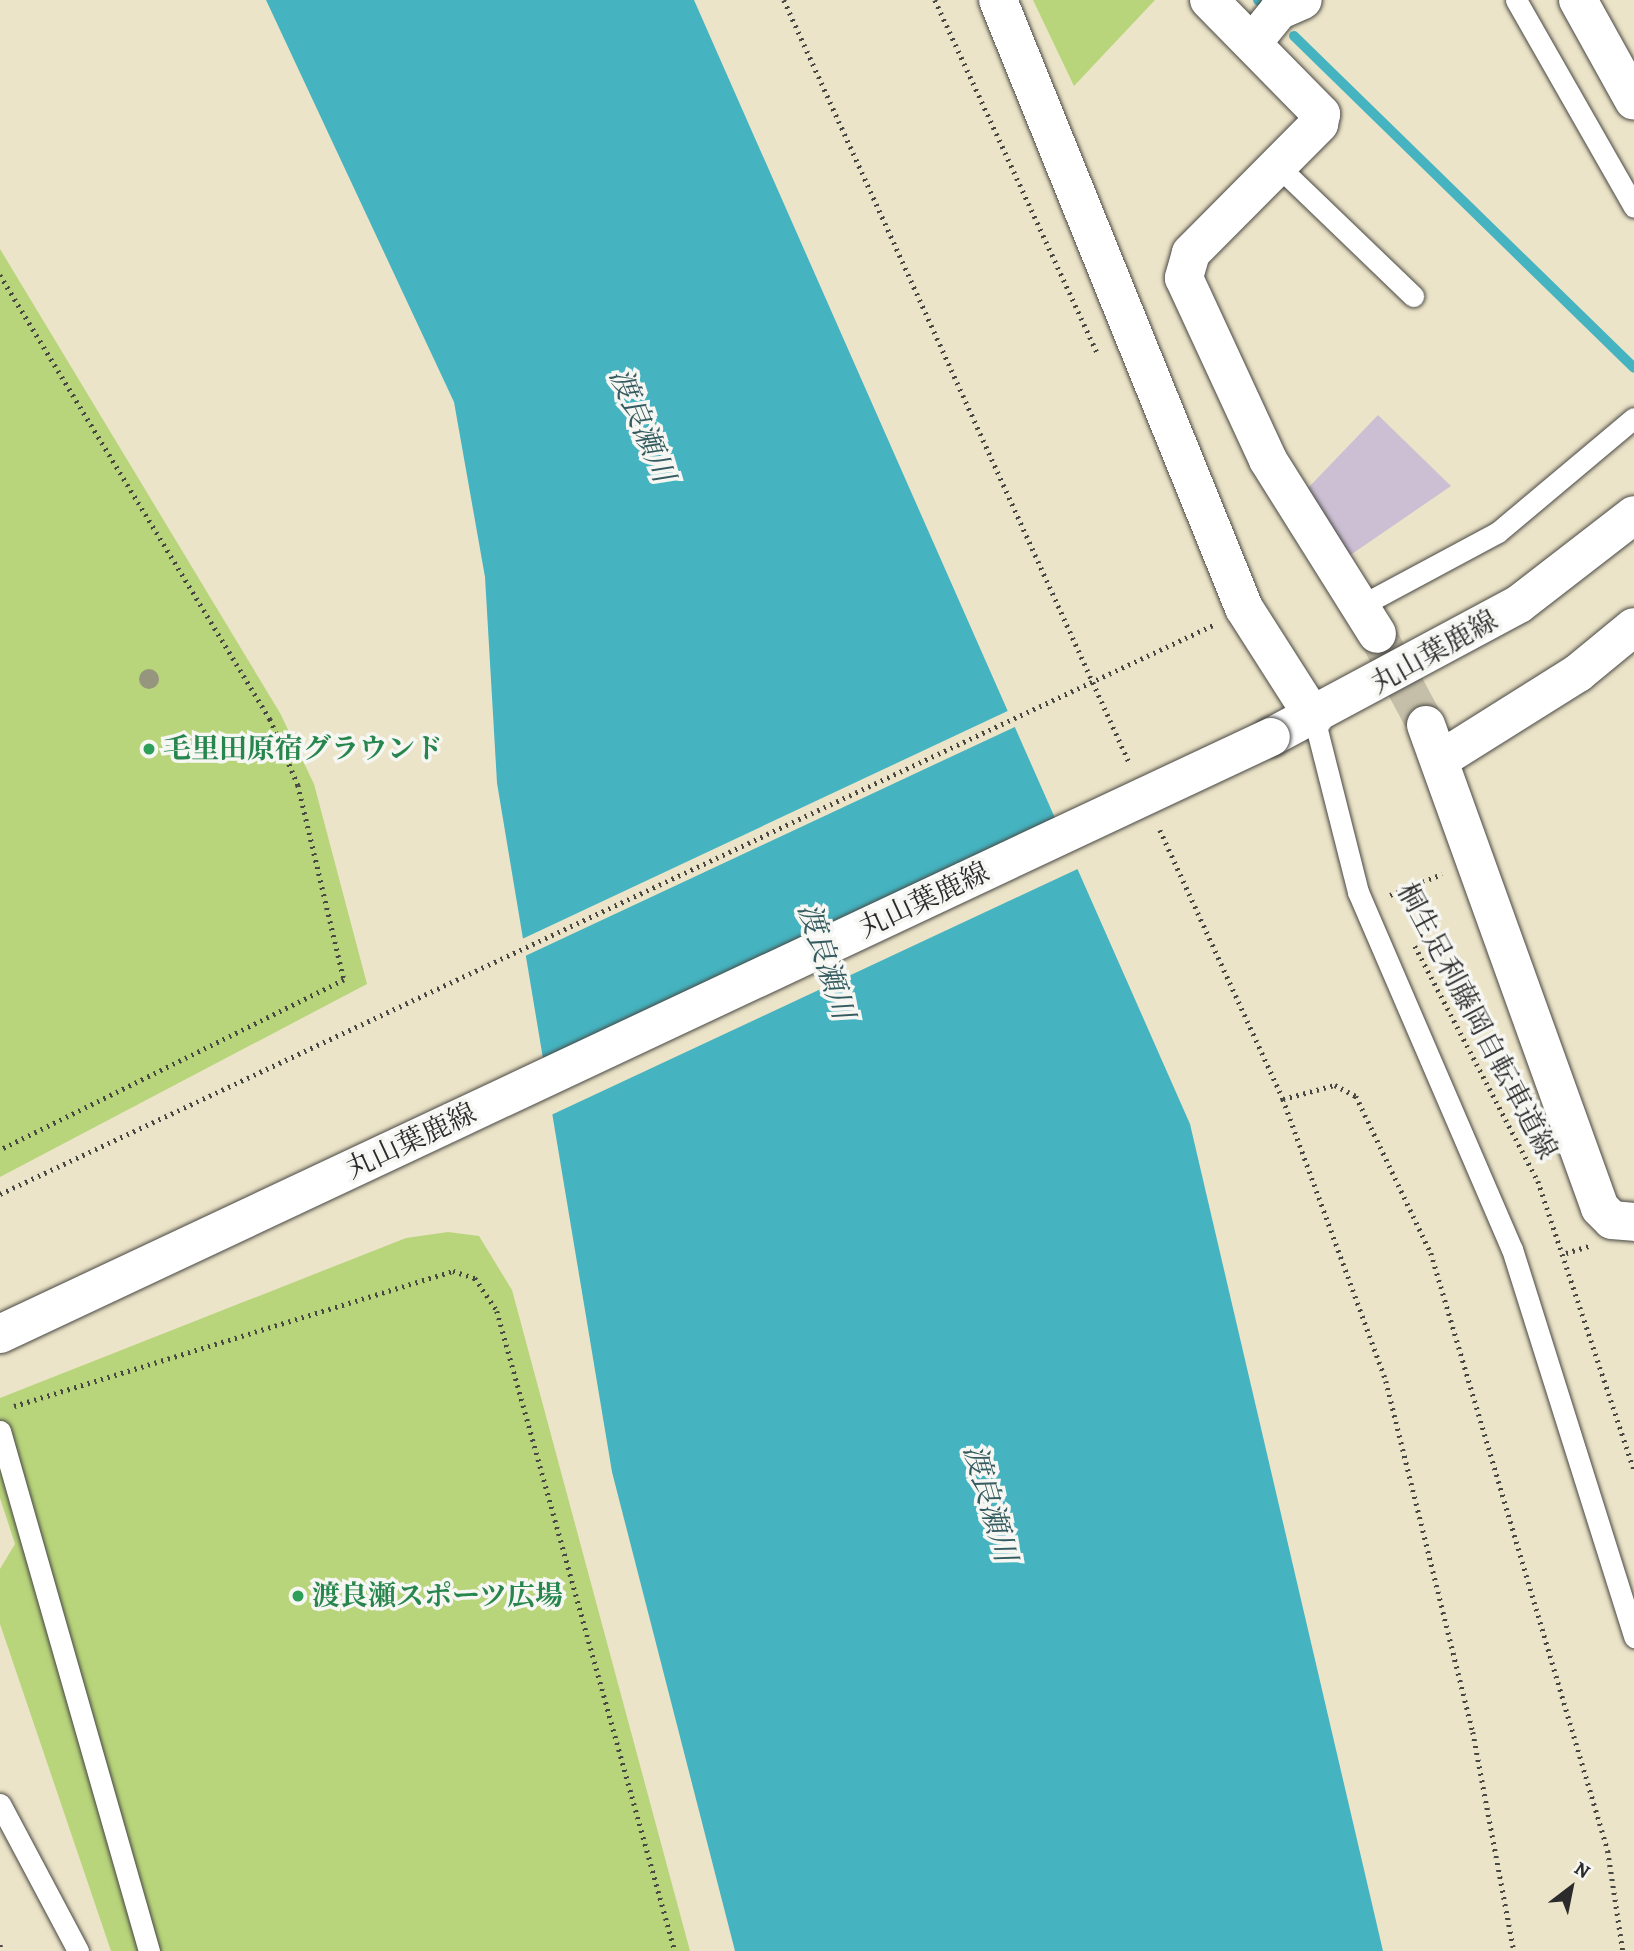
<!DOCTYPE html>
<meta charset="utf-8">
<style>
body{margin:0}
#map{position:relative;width:1634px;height:1951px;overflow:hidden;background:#ece4c8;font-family:Alegreya,"Noto Serif JP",serif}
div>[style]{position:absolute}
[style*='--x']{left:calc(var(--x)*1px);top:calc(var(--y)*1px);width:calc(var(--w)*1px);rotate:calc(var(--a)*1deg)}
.industrial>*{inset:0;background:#ccbfd4}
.green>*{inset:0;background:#b8d57b}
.water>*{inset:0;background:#45b4c0}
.pier>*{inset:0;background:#ece4c8}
.stream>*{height:10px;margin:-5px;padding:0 5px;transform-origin:5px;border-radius:5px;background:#45b4c0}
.street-tunnel>*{height:38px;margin-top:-19px;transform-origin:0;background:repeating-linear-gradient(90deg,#c5bfa9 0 38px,transparent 0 57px)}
.path>*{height:4.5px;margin-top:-2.25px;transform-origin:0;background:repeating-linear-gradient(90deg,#484743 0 2px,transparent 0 7px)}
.roads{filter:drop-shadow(0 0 2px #484743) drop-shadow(0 0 2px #484743)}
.lane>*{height:21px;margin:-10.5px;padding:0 10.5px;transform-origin:10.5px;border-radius:10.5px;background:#fff}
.street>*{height:38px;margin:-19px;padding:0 19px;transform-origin:19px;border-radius:19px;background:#fff}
.secondary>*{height:38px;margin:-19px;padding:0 19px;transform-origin:19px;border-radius:19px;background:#fff}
.path-bridge>*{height:4.5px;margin-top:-2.25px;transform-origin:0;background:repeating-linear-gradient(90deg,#484743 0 2px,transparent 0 7px)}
.bridges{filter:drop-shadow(0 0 2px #484743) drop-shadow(0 0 2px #484743)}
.secondary-bridge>*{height:38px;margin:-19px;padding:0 19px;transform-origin:19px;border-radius:19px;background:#fff}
.trees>*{width:20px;height:20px;margin:-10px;border-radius:50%;background:#95967d}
.dots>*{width:19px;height:19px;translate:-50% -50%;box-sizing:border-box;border:4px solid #f6f6f2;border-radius:50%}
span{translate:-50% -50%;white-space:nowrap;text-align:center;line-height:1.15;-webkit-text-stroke:7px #f6f6f2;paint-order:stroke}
.street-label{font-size:28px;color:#2b2b2b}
.leisure-label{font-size:28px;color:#27864d;font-weight:700}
.left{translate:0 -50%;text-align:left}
.water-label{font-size:30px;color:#345b5f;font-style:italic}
.north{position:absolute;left:1536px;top:1853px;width:70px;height:70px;-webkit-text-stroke:5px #f6f6f2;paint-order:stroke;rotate:32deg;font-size:19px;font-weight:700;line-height:28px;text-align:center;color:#2b2b2b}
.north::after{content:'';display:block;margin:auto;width:24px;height:32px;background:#2b2b2b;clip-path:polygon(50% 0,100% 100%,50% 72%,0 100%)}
</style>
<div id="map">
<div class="industrial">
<div style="clip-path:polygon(1378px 415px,1451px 486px,1349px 556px,1307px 489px)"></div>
</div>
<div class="green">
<div style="clip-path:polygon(1033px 0,1155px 0,1074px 86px)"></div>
<div style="clip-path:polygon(0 249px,280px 713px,314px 784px,367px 984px,0 1177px)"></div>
<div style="clip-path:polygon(448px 1232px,479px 1236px,512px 1290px,690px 1951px,111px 1951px,0 1624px,0 1569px,15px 1544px,0 1498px,0 1398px,406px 1238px)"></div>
</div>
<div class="water">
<div style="clip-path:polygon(266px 0,694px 0,1190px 1124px,1383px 1951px,735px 1951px,612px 1472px,497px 783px,485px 577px,454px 402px)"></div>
</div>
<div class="pier">
<div style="clip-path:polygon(1014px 708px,1021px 724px,523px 957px,520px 940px)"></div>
<div style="clip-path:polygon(1063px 817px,1084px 866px,549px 1116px,540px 1062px)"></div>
</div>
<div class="stream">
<div style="--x:1258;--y:0;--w:1;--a:45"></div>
<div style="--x:1294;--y:36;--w:475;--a:44.3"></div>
</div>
<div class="street-tunnel">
<div style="--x:1377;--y:634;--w:103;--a:61.7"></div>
</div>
<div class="path">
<div style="--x:784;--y:0;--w:839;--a:65.64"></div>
<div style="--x:935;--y:0;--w:387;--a:65.3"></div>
<div style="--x:0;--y:275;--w:520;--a:58.7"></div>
<div style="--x:270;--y:719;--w:72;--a:67"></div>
<div style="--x:298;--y:785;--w:200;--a:76.7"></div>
<div style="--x:344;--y:980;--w:384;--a:153.7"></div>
<div style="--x:1160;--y:830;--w:296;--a:65.4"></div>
<div style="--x:1283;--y:1099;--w:300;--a:69.9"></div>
<div style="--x:1386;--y:1381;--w:362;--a:76.1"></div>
<div style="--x:1473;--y:1732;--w:223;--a:79.4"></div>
<div style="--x:1390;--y:895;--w:56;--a:-22"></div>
<div style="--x:1415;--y:946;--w:265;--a:62.4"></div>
<div style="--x:1538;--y:1181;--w:304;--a:71.6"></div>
<div style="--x:1283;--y:1099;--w:54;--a:-15.1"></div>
<div style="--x:1335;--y:1085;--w:24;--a:28"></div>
<div style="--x:1356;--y:1096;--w:174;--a:64.5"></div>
<div style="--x:1431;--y:1253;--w:624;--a:73.51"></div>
<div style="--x:1608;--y:1851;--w:101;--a:81.5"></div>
<div style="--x:1566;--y:1253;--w:24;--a:-17"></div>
<div style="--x:14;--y:1406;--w:459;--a:-17.1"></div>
<div style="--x:453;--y:1271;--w:23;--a:18"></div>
<div style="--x:475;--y:1278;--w:40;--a:56"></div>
<div style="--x:497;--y:1311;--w:664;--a:74.46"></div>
<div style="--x:0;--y:1945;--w:6;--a:72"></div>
</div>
<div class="roads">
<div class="lane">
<div style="--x:1516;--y:0;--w:238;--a:60.3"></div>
<div style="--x:1277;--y:165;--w:189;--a:43.9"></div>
<div style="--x:1362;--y:605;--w:154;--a:-28.2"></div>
<div style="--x:1498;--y:532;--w:177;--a:-40"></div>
<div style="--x:1314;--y:718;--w:179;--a:75.8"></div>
<div style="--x:1358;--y:892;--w:389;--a:66.7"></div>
<div style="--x:1512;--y:1249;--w:407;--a:72.5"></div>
<div style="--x:0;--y:1431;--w:541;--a:74.01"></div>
<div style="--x:0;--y:1804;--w:166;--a:62"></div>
</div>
<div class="street">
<div style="--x:998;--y:0;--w:656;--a:67.97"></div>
<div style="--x:1244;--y:608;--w:130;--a:57.5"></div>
<div style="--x:1209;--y:0;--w:160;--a:45.5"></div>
<div style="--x:1321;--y:114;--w:10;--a:101"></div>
<div style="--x:1319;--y:124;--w:182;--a:134.8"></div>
<div style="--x:1191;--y:253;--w:26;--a:106"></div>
<div style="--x:1184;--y:278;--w:200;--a:65.2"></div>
<div style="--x:1268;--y:460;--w:205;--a:57.9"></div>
<div style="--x:1254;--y:41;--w:38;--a:-51"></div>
<div style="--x:1278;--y:11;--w:27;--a:-24"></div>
<div style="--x:1426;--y:725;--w:513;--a:70.19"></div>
<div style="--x:1600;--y:1208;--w:17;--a:45"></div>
<div style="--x:1612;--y:1220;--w:22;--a:5"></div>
<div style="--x:1441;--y:759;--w:162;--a:-32.1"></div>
<div style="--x:1578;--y:673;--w:72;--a:-39.4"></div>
</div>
<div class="secondary">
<div style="--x:1578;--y:0;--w:115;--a:61"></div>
<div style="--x:1271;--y:737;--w:281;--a:-28.2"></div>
<div style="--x:1519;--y:604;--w:145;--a:-37.7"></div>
</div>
</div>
<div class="path-bridge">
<div style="--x:0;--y:1194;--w:1340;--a:-25.13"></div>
</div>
<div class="bridges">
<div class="secondary-bridge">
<div style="--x:0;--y:1334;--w:1404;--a:-25.16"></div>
</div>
</div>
<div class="trees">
<div style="left:149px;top:679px"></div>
</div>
<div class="dots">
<div style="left:149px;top:749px;background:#2e9e5b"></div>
<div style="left:298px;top:1596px;background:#2e9e5b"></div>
</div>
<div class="street-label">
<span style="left:1434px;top:652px;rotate:-29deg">丸山葉鹿線</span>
<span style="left:924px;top:900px;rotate:-25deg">丸山葉鹿線</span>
<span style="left:1477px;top:1021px;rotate:62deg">桐生足利藤岡自転車道線</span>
<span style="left:411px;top:1141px;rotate:-25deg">丸山葉鹿線</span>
</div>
<div class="leisure-label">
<span class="left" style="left:163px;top:749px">毛里田原宿グラウンド</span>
<span class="left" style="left:312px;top:1596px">渡良瀬スポーツ広場</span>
</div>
<div class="water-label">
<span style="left:642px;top:425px;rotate:67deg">渡良瀬川</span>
<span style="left:826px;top:961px;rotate:72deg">渡良瀬川</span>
<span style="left:990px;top:1503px;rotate:74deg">渡良瀬川</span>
</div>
<div class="north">N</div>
</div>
